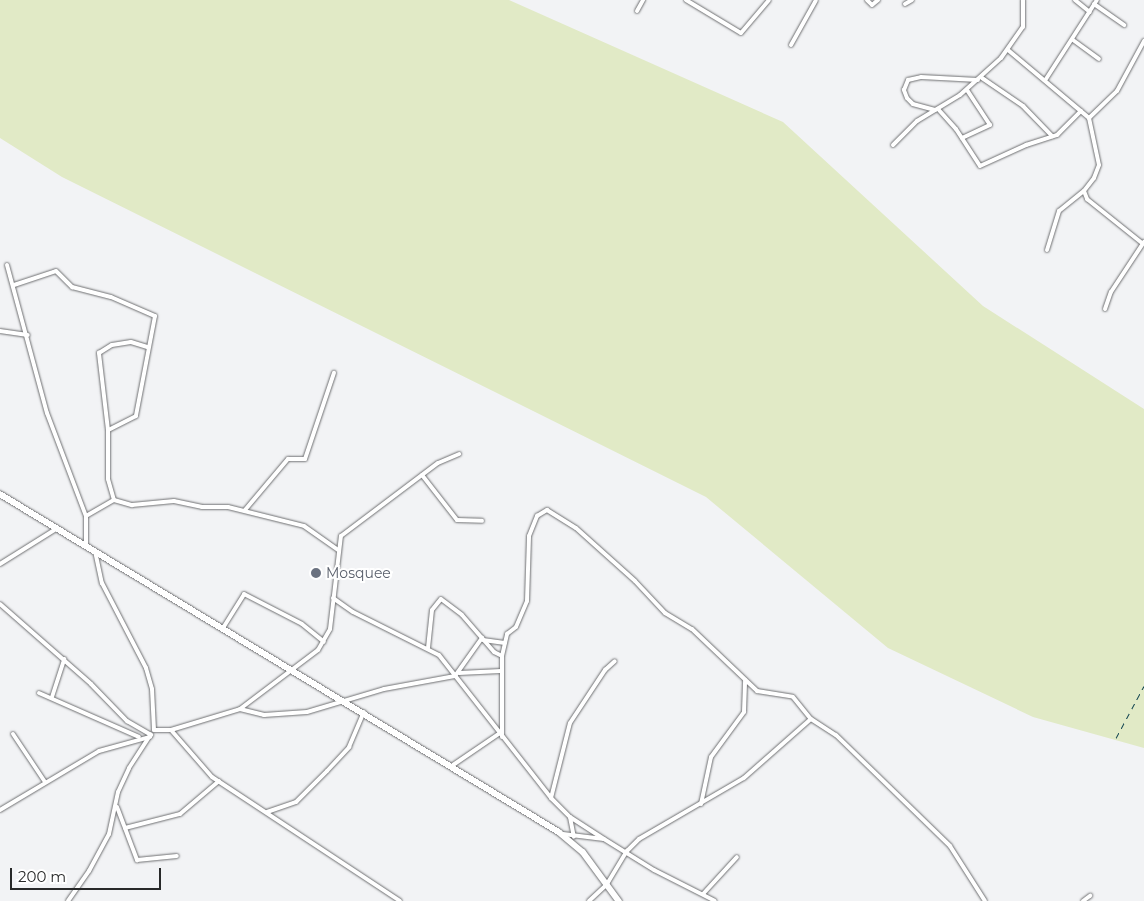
<!DOCTYPE html>
<style>
body{margin:0}
#map{position:relative;width:1144px;height:901px;overflow:hidden;background:#f2f3f5;font-family:Montserrat,sans-serif}
div>[style]{position:absolute}
[style*='--x']{left:calc(var(--x)*1px);top:calc(var(--y)*1px);width:calc(var(--w)*1px);rotate:calc(var(--a)*1deg)}
.green>*{inset:0;background:#e1eac6}
.ferry>*{height:1px;margin-top:-0.5px;transform-origin:0;background:repeating-linear-gradient(90deg,#124550 0 6px,transparent 0 11px)}
.roads{filter:drop-shadow(0 0 1px #6e6f71) drop-shadow(0 0 1px #6e6f71)}
.street>*{height:4px;margin:-2px;padding:0 2px;transform-origin:2px;border-radius:2px;background:#fff}
.secondary>*{height:5.5px;margin:-2.75px;padding:0 2.75px;transform-origin:2.75px;border-radius:2.75px;background:#fff}
.dots>*{width:14px;height:14px;translate:-50% -50%;box-sizing:border-box;border:2px solid #fff;border-radius:50%}
span{translate:-50% -50%;white-space:nowrap;text-align:center;line-height:1.15;-webkit-text-stroke:4px #fff;paint-order:stroke}
.worship-label{font-size:14px;color:#5b616d}
.left{translate:0 -50%;text-align:left}
.scale{position:absolute;left:10px;top:868px;width:151px;height:22px;box-sizing:border-box;border:2px solid #282929;border-top:0;padding-left:6px;font-size:15px;line-height:18px;white-space:nowrap;color:#282929;-webkit-text-stroke:4px #fff;paint-order:stroke}
</style>
<div id="map">
<div class="green">
<div style="clip-path:polygon(0 0,509px 0,783px 122px,983px 306px,1144px 409px,1144px 748px,1033px 717px,888px 648px,706px 497px,62px 177px,0 138px)"></div>
</div>
<div class="ferry">
<div style="--x:1116;--y:738;--w:59;--a:-61.7"></div>
</div>
<div class="roads">
<div class="street">
<div style="--x:686;--y:0;--w:64;--a:31"></div>
<div style="--x:741;--y:33;--w:43;--a:-49.7"></div>
<div style="--x:867;--y:0;--w:7;--a:45"></div>
<div style="--x:872;--y:5;--w:8;--a:-40"></div>
<div style="--x:1075;--y:0;--w:19;--a:39"></div>
<div style="--x:905;--y:4;--w:8;--a:-30"></div>
<div style="--x:1094;--y:4;--w:37;--a:35"></div>
<div style="--x:637;--y:11;--w:13;--a:-61"></div>
<div style="--x:1073;--y:40;--w:32;--a:36"></div>
<div style="--x:791;--y:45;--w:51;--a:-60.9"></div>
<div style="--x:1008;--y:50;--w:106;--a:40"></div>
<div style="--x:1089;--y:118;--w:48;--a:78"></div>
<div style="--x:1099;--y:165;--w:14;--a:111"></div>
<div style="--x:1094;--y:178;--w:16;--a:128"></div>
<div style="--x:1084;--y:191;--w:9;--a:69"></div>
<div style="--x:1087;--y:199;--w:70;--a:38.7"></div>
<div style="--x:982;--y:78;--w:50;--a:34.3"></div>
<div style="--x:1023;--y:106;--w:42;--a:46"></div>
<div style="--x:1046;--y:79;--w:94;--a:-57.2"></div>
<div style="--x:938;--y:109;--w:27;--a:48"></div>
<div style="--x:956;--y:129;--w:44;--a:57"></div>
<div style="--x:980;--y:166;--w:51;--a:-24.5"></div>
<div style="--x:1026;--y:145;--w:33;--a:-18"></div>
<div style="--x:1057;--y:135;--w:34;--a:-45"></div>
<div style="--x:935;--y:110;--w:23;--a:-165"></div>
<div style="--x:913;--y:104;--w:8;--a:-135"></div>
<div style="--x:907;--y:98;--w:9;--a:-111"></div>
<div style="--x:904;--y:90;--w:11;--a:-68"></div>
<div style="--x:908;--y:80;--w:13;--a:-13"></div>
<div style="--x:921;--y:77;--w:57;--a:3"></div>
<div style="--x:1089;--y:118;--w:39;--a:-44"></div>
<div style="--x:1117;--y:91;--w:57;--a:-61.6"></div>
<div style="--x:962;--y:138;--w:31;--a:-25"></div>
<div style="--x:990;--y:125;--w:42;--a:-123.3"></div>
<div style="--x:893;--y:145;--w:34;--a:-45"></div>
<div style="--x:917;--y:121;--w:50;--a:-31.2"></div>
<div style="--x:960;--y:95;--w:55;--a:-42.1"></div>
<div style="--x:1001;--y:58;--w:38;--a:-55"></div>
<div style="--x:1023;--y:27;--w:27;--a:-90"></div>
<div style="--x:1047;--y:250;--w:41;--a:-72.9"></div>
<div style="--x:1059;--y:211;--w:32;--a:-39"></div>
<div style="--x:7;--y:265;--w:153;--a:74.9"></div>
<div style="--x:47;--y:413;--w:110;--a:69.3"></div>
<div style="--x:86;--y:516;--w:29;--a:90"></div>
<div style="--x:14;--y:285;--w:44;--a:-18.4"></div>
<div style="--x:56;--y:271;--w:23;--a:45"></div>
<div style="--x:72;--y:287;--w:40;--a:14.4"></div>
<div style="--x:111;--y:297;--w:48;--a:23.4"></div>
<div style="--x:155;--y:316;--w:102;--a:100.8"></div>
<div style="--x:136;--y:416;--w:31;--a:153"></div>
<div style="--x:1105;--y:309;--w:18;--a:-71"></div>
<div style="--x:1111;--y:292;--w:60;--a:-56.6"></div>
<div style="--x:0;--y:331;--w:28;--a:8"></div>
<div style="--x:422;--y:475;--w:57;--a:52.1"></div>
<div style="--x:457;--y:520;--w:25;--a:2"></div>
<div style="--x:114;--y:500;--w:22;--a:-106"></div>
<div style="--x:108;--y:479;--w:49;--a:-90"></div>
<div style="--x:108;--y:430;--w:78;--a:-96.7"></div>
<div style="--x:99;--y:353;--w:15;--a:-32"></div>
<div style="--x:112;--y:345;--w:19;--a:-9"></div>
<div style="--x:131;--y:342;--w:17;--a:17"></div>
<div style="--x:245;--y:510;--w:67;--a:-49.9"></div>
<div style="--x:288;--y:459;--w:17;--a:0"></div>
<div style="--x:305;--y:459;--w:91;--a:-71.4"></div>
<div style="--x:86;--y:516;--w:32;--a:-30"></div>
<div style="--x:114;--y:500;--w:19;--a:16"></div>
<div style="--x:132;--y:505;--w:42;--a:-5.4"></div>
<div style="--x:174;--y:501;--w:29;--a:12"></div>
<div style="--x:202;--y:507;--w:26;--a:0"></div>
<div style="--x:228;--y:507;--w:78;--a:14"></div>
<div style="--x:304;--y:526;--w:42;--a:35.2"></div>
<div style="--x:95;--y:551;--w:33;--a:78"></div>
<div style="--x:102;--y:583;--w:96;--a:62.6"></div>
<div style="--x:146;--y:668;--w:22;--a:74"></div>
<div style="--x:152;--y:689;--w:41;--a:87.2"></div>
<div style="--x:154;--y:730;--w:17;--a:0"></div>
<div style="--x:171;--y:730;--w:72;--a:-16.9"></div>
<div style="--x:240;--y:709;--w:98;--a:-37.1"></div>
<div style="--x:318;--y:650;--w:24;--a:-60"></div>
<div style="--x:330;--y:629;--w:94;--a:-83.3"></div>
<div style="--x:341;--y:536;--w:121;--a:-37"></div>
<div style="--x:438;--y:463;--w:23;--a:-23"></div>
<div style="--x:0;--y:564;--w:66;--a:-32"></div>
<div style="--x:333;--y:598;--w:24;--a:35"></div>
<div style="--x:353;--y:612;--w:96;--a:26.6"></div>
<div style="--x:439;--y:655;--w:182;--a:51.9"></div>
<div style="--x:551;--y:798;--w:27;--a:45"></div>
<div style="--x:570;--y:817;--w:40;--a:32.9"></div>
<div style="--x:0;--y:604;--w:121;--a:41.3"></div>
<div style="--x:91;--y:684;--w:52;--a:45.8"></div>
<div style="--x:127;--y:721;--w:28;--a:30"></div>
<div style="--x:223;--y:628;--w:40;--a:-58"></div>
<div style="--x:244;--y:594;--w:65;--a:27.3"></div>
<div style="--x:302;--y:624;--w:28;--a:39"></div>
<div style="--x:483;--y:640;--w:22;--a:8"></div>
<div style="--x:428;--y:648;--w:38;--a:-84"></div>
<div style="--x:432;--y:610;--w:14;--a:-51"></div>
<div style="--x:441;--y:599;--w:26;--a:37"></div>
<div style="--x:462;--y:615;--w:49;--a:49.1"></div>
<div style="--x:494;--y:652;--w:9;--a:27"></div>
<div style="--x:459;--y:673;--w:42;--a:-2.7"></div>
<div style="--x:39;--y:693;--w:109;--a:23.7"></div>
<div style="--x:52;--y:697;--w:40;--a:-72"></div>
<div style="--x:240;--y:709;--w:25;--a:14"></div>
<div style="--x:264;--y:715;--w:43;--a:-4"></div>
<div style="--x:307;--y:712;--w:80;--a:-16.6"></div>
<div style="--x:384;--y:689;--w:72;--a:-10.4"></div>
<div style="--x:455;--y:676;--w:47;--a:-54.6"></div>
<div style="--x:171;--y:730;--w:62;--a:48.9"></div>
<div style="--x:212;--y:777;--w:225;--a:33.4"></div>
<div style="--x:13;--y:734;--w:58;--a:56.3"></div>
<div style="--x:502;--y:737;--w:81;--a:-90"></div>
<div style="--x:502;--y:656;--w:23;--a:-77"></div>
<div style="--x:507;--y:634;--w:11;--a:-38"></div>
<div style="--x:516;--y:627;--w:28;--a:-67"></div>
<div style="--x:527;--y:601;--w:65;--a:-88.2"></div>
<div style="--x:529;--y:536;--w:22;--a:-68"></div>
<div style="--x:537;--y:516;--w:12;--a:-31"></div>
<div style="--x:547;--y:510;--w:34;--a:32"></div>
<div style="--x:576;--y:528;--w:79;--a:41.9"></div>
<div style="--x:635;--y:581;--w:44;--a:46.8"></div>
<div style="--x:665;--y:613;--w:31;--a:31"></div>
<div style="--x:692;--y:629;--w:90;--a:43.6"></div>
<div style="--x:757;--y:691;--w:36;--a:9"></div>
<div style="--x:793;--y:697;--w:28;--a:51"></div>
<div style="--x:811;--y:719;--w:30;--a:33"></div>
<div style="--x:836;--y:735;--w:159;--a:44.2"></div>
<div style="--x:950;--y:846;--w:65;--a:57.5"></div>
<div style="--x:453;--y:765;--w:57;--a:-34.2"></div>
<div style="--x:551;--y:798;--w:77;--a:-75.8"></div>
<div style="--x:570;--y:723;--w:64;--a:-56.6"></div>
<div style="--x:605;--y:670;--w:13;--a:-42"></div>
<div style="--x:701;--y:804;--w:48;--a:-78"></div>
<div style="--x:711;--y:757;--w:56;--a:-53.7"></div>
<div style="--x:744;--y:712;--w:32;--a:-88"></div>
<div style="--x:117;--y:807;--w:57;--a:69.3"></div>
<div style="--x:137;--y:860;--w:40;--a:-5.7"></div>
<div style="--x:0;--y:810;--w:115;--a:-30.8"></div>
<div style="--x:99;--y:751;--w:53;--a:-15.4"></div>
<div style="--x:267;--y:812;--w:31;--a:-19"></div>
<div style="--x:296;--y:802;--w:44;--a:-45"></div>
<div style="--x:327;--y:771;--w:33;--a:-47"></div>
<div style="--x:349;--y:747;--w:38;--a:-67"></div>
<div style="--x:570;--y:817;--w:20;--a:79"></div>
<div style="--x:125;--y:828;--w:57;--a:-14.3"></div>
<div style="--x:180;--y:814;--w:51;--a:-40.2"></div>
<div style="--x:563;--y:834;--w:41;--a:7"></div>
<div style="--x:604;--y:839;--w:59;--a:31.8"></div>
<div style="--x:654;--y:870;--w:68;--a:26.9"></div>
<div style="--x:703;--y:894;--w:50;--a:-47.4"></div>
<div style="--x:68;--y:901;--w:37;--a:-55"></div>
<div style="--x:89;--y:871;--w:42;--a:-61.6"></div>
<div style="--x:109;--y:834;--w:43;--a:-77.9"></div>
<div style="--x:118;--y:792;--w:26;--a:-65"></div>
<div style="--x:129;--y:768;--w:40;--a:-57.1"></div>
<div style="--x:589;--y:901;--w:25;--a:-43"></div>
<div style="--x:607;--y:884;--w:39;--a:-59"></div>
<div style="--x:627;--y:851;--w:17;--a:-45"></div>
<div style="--x:639;--y:839;--w:121;--a:-30.2"></div>
<div style="--x:744;--y:778;--w:89;--a:-41.4"></div>
<div style="--x:1083;--y:901;--w:9;--a:-36"></div>
</div>
<div class="secondary">
<div style="--x:0;--y:494;--w:653;--a:31.16"></div>
<div style="--x:559;--y:832;--w:31;--a:40"></div>
<div style="--x:583;--y:852;--w:61;--a:53.7"></div>
</div>
</div>
<div class="dots">
<div style="left:316px;top:573px;background:#6b7280"></div>
</div>
<div class="worship-label">
<span class="left" style="left:326px;top:573px">Mosquee</span>
</div>
<div class="scale">200 m</div>
</div>
